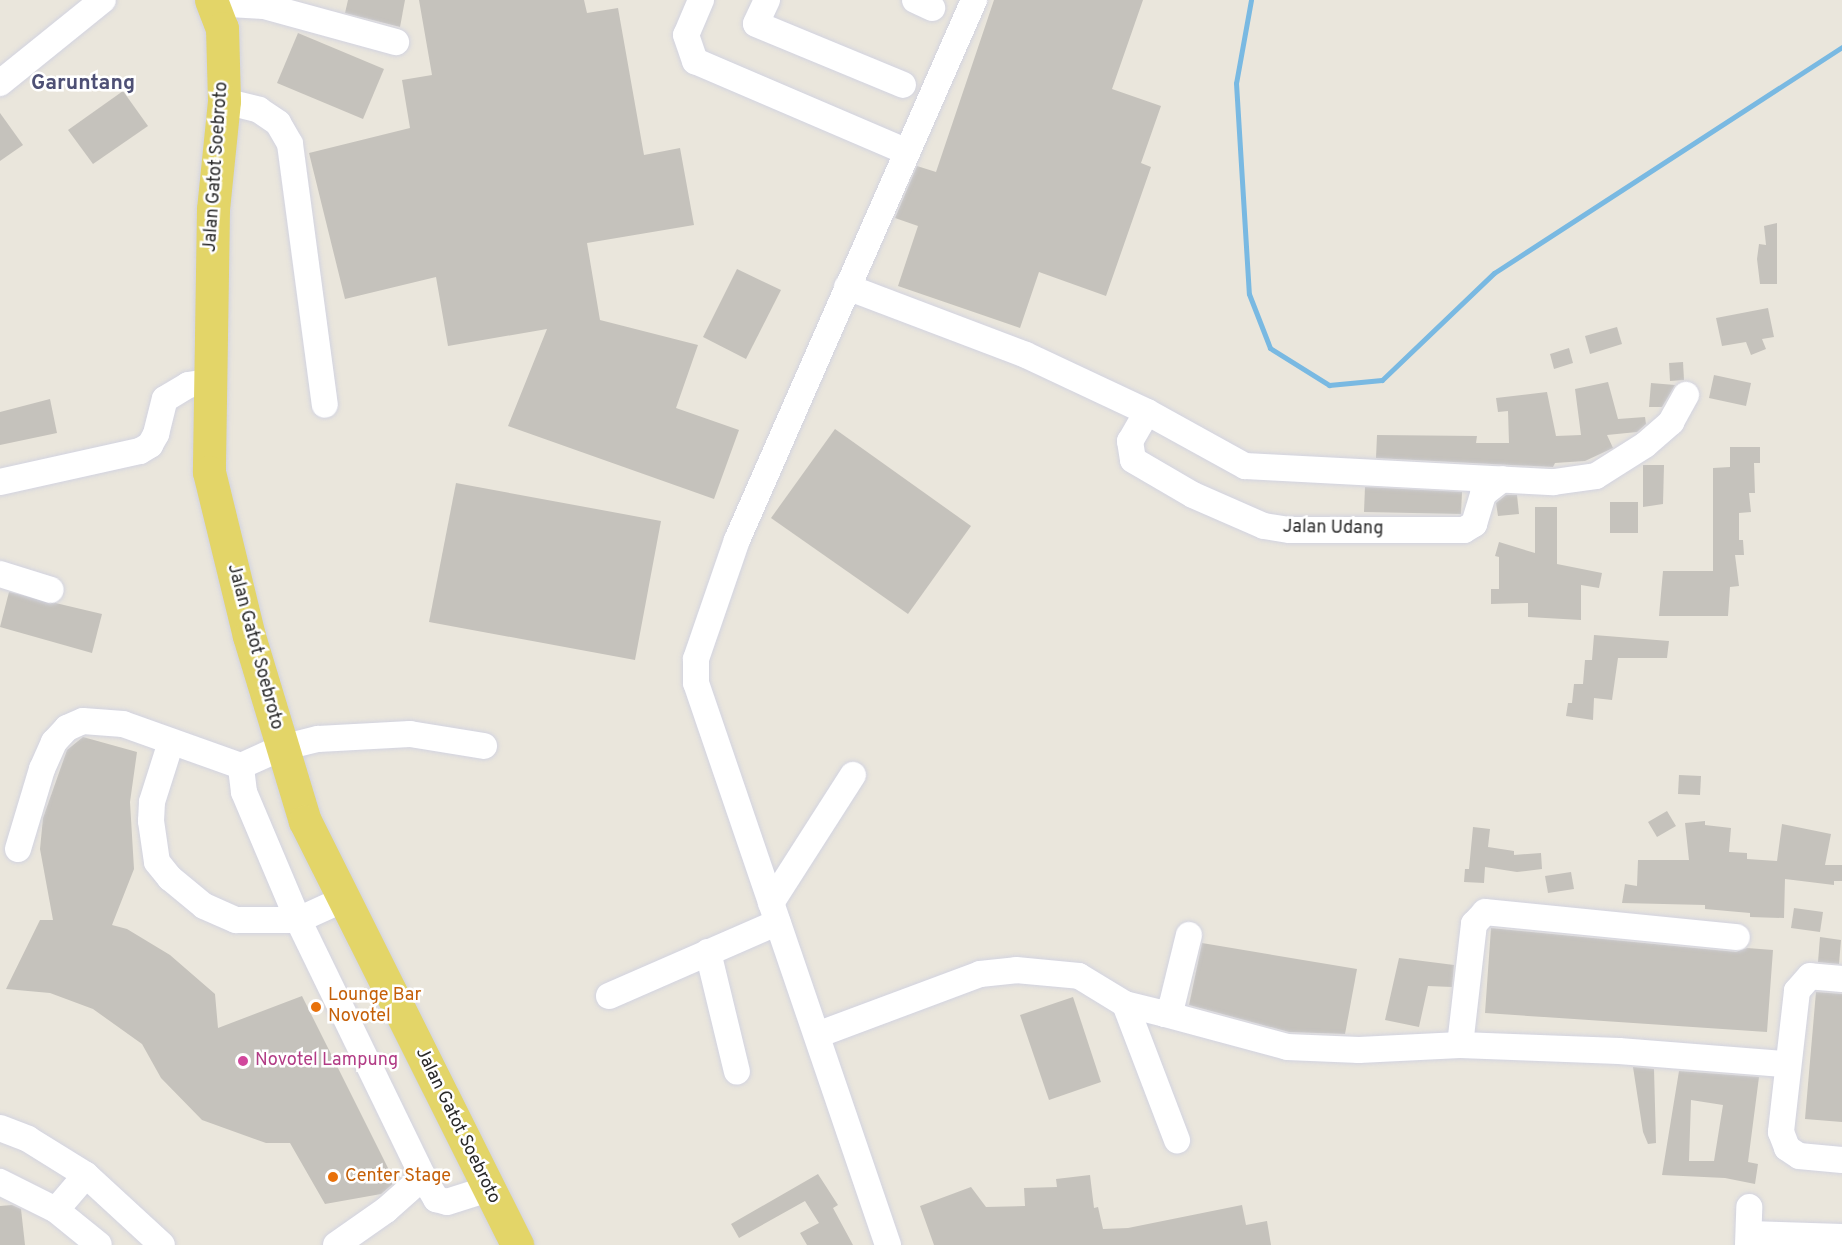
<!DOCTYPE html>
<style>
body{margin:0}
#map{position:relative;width:1842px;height:1245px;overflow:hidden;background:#eae6dc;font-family:Overpass,sans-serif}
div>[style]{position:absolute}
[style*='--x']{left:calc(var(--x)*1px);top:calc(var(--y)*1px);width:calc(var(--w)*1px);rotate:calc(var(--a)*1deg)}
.stream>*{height:5px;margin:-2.5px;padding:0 2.5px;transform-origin:2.5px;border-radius:2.5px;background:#79b9e2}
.building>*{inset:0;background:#c5c2bc}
.roads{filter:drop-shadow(0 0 2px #d2d3e0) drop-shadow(0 0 2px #d2d3e0)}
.minor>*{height:26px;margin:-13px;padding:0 13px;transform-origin:13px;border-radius:13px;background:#fff}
.major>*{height:33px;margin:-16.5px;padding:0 16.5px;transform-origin:16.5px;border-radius:16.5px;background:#e3d568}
.dots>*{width:16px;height:16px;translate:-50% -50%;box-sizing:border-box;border:3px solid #fff;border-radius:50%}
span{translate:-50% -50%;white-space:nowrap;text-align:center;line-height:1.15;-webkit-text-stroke:5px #fff;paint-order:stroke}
.street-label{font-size:18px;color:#292929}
.food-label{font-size:18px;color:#c56008}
.left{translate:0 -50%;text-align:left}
.hotel-label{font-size:18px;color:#b23c85}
.quarter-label{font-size:21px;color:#4e5075;font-weight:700}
</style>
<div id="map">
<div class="stream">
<div style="--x:1251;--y:0;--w:84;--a:100.2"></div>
<div style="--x:1236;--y:83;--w:211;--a:86.5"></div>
<div style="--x:1249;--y:294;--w:58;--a:68.7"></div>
<div style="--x:1270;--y:348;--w:70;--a:32.1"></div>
<div style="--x:1329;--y:385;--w:53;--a:-5.4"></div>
<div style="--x:1382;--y:380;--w:155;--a:-43.7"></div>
<div style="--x:1494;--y:273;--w:415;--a:-33"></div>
</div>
<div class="building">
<div style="clip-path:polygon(348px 0,405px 0,400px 27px,345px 13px)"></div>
<div style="clip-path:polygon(419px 0,584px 0,587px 13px,618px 8px,644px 155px,680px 148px,694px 225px,587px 243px,600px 320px,698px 345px,676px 408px,739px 430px,714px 499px,508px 426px,547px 329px,448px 346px,436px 277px,345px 299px,309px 153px,410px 128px,402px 80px,432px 75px)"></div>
<div style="clip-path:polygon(994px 0,1143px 0,1112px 89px,1161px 106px,1141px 163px,1151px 167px,1106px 296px,1039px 272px,1020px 328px,898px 286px,918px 226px,895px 218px,917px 166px,936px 172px)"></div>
<div style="clip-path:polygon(298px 33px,384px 69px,363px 119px,277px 83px)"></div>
<div style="clip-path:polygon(123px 91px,148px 126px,93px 164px,68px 130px)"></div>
<div style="clip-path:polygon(0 113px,23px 145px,0 161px)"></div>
<div style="clip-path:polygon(1777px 223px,1777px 284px,1760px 284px,1757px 259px,1759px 244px,1766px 245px,1764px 226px)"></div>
<div style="clip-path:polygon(737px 269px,781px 290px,746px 359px,703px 337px)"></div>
<div style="clip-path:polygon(1768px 308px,1774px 337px,1762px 339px,1766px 349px,1751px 355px,1746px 342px,1722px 346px,1716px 318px)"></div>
<div style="clip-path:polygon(1617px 327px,1622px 344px,1590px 354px,1585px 336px)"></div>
<div style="clip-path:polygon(1569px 348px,1573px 363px,1554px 369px,1550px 354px)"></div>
<div style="clip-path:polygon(1683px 362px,1684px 380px,1670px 381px,1669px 363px)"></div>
<div style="clip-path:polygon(1714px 375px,1751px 383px,1746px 406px,1709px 398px)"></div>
<div style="clip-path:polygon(1608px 382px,1618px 419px,1645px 417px,1646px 424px,1637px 432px,1607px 435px,1613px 448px,1585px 461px,1555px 463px,1553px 467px,1376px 458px,1377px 435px,1477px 436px,1476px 443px,1509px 443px,1508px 411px,1498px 412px,1496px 398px,1547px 392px,1556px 436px,1581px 435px,1575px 389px)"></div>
<div style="clip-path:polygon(1651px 383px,1675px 385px,1662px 407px,1649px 407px)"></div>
<div style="clip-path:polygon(50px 399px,57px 433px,0 445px,0 412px)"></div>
<div style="clip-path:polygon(835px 429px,971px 526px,908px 614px,771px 518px)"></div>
<div style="clip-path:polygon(1730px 447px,1760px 447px,1760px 463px,1754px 463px,1755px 493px,1749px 493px,1751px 512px,1739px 513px,1739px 540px,1743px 540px,1744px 555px,1735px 555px,1739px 586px,1730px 587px,1728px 616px,1659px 616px,1663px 571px,1713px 571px,1713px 468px,1730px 467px)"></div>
<div style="clip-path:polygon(1643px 465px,1664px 465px,1663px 504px,1643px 507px)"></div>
<div style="clip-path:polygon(456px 483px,661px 521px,635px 660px,429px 622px)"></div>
<div style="clip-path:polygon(1365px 487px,1462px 492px,1461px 514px,1364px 512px)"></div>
<div style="clip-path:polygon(1506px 495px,1517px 495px,1519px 514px,1498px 516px,1496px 503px)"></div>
<div style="clip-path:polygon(1610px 502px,1638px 502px,1638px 533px,1610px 533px)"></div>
<div style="clip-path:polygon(1535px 507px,1557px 507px,1557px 564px,1602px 573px,1599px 588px,1581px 585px,1581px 620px,1528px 617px,1528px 603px,1491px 604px,1491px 589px,1499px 589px,1499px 557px,1495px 556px,1499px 542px,1535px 553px)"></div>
<div style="clip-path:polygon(9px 592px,102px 614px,92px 653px,0 627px)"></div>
<div style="clip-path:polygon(1594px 635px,1669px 641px,1667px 658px,1618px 658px,1612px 700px,1594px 698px,1593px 720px,1566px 716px,1568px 703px,1572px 703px,1574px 684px,1583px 684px,1585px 660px,1592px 660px)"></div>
<div style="clip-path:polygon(83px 737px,137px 752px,130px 802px,134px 869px,112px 925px,127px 929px,170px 955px,215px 994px,218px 1028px,302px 996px,395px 1182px,381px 1194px,325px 1204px,290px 1143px,266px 1143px,202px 1120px,161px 1078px,142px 1044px,93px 1009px,50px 993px,6px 989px,40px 920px,53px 920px,40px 849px,43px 818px,67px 750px)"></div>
<div style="clip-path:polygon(1679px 775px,1701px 776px,1700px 795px,1678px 794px)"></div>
<div style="clip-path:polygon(1667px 811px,1676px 826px,1657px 837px,1648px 822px)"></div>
<div style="clip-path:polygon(1705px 821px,1705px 825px,1731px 828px,1729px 852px,1747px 853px,1747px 859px,1777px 861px,1782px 824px,1831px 834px,1825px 865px,1842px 865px,1842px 881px,1834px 881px,1834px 885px,1785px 879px,1784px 918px,1750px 917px,1750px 913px,1705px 909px,1705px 905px,1622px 903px,1625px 884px,1637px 886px,1638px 860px,1689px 860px,1685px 823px)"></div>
<div style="clip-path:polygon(1473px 827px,1490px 829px,1488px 847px,1514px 851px,1514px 855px,1541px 853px,1542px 869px,1517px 872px,1485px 867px,1484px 883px,1464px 882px,1465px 869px,1469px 869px)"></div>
<div style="clip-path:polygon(1571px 872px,1574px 889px,1548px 893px,1545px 876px)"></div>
<div style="clip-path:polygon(1794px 908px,1823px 912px,1820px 932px,1791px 928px)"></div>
<div style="clip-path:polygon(1491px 928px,1736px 952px,1747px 948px,1773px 950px,1767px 1032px,1485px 1013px)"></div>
<div style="clip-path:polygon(1820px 937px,1841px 940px,1839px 964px,1818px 962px)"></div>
<div style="clip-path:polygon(1202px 943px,1357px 969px,1345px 1034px,1289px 1032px,1189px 1005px)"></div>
<div style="clip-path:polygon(1399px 958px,1454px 965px,1452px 987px,1428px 986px,1419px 1027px,1385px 1020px)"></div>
<div style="clip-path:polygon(1816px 992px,1842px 994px,1842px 1122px,1805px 1119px)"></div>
<div style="clip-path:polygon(1073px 997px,1101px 1082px,1049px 1100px,1020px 1015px)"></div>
<div style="clip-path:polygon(1633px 1067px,1654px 1069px,1656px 1143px,1648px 1144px,1643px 1132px)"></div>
<div style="clip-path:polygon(evenodd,1679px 1071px,1759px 1077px,1748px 1162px,1758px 1164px,1755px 1184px,1725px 1178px,1662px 1175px,1679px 1071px,1691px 1100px,1723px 1105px,1714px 1161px,1689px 1161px,1691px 1100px)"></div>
<div style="clip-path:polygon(818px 1174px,838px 1205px,833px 1208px,853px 1245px,807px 1245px,800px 1233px,819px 1223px,805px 1201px,739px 1238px,731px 1224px)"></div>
<div style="clip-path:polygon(1090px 1175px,1094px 1208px,1098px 1207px,1103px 1229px,1128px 1228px,1242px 1205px,1246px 1225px,1267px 1221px,1271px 1245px,934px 1245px,920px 1206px,971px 1187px,986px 1207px,1025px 1206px,1024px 1188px,1057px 1187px,1056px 1179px)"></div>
<div style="clip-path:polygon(12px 1205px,21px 1209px,25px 1245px,0 1245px,0 1206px)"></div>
</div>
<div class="roads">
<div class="minor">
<div style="--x:701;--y:0;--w:38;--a:113"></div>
<div style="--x:686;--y:35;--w:28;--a:71"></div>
<div style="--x:695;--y:61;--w:231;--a:23.2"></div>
<div style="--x:767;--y:0;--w:26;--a:115"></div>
<div style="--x:756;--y:24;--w:159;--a:22.5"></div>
<div style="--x:915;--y:0;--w:19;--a:25"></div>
<div style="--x:212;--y:3;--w:52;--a:3.3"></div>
<div style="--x:264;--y:6;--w:137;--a:15.3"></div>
<div style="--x:0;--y:83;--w:132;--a:-38.9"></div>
<div style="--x:224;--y:101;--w:36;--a:14"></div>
<div style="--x:259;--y:110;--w:23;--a:34"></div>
<div style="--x:278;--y:123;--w:24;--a:60"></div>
<div style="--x:290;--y:144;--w:263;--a:82.4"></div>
<div style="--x:847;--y:287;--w:191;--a:20.8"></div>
<div style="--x:1026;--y:355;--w:134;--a:25.2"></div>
<div style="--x:1147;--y:412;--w:112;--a:28.9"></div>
<div style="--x:1245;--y:466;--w:309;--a:3"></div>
<div style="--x:1554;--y:482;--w:42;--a:-8.1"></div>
<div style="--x:1596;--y:476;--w:58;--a:-32.3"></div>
<div style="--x:1645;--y:445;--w:35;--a:-41"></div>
<div style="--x:1671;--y:422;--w:31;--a:-61"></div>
<div style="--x:1147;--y:412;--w:34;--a:120"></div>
<div style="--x:1130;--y:441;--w:19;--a:81"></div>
<div style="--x:1133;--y:460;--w:69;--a:30.3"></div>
<div style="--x:1193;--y:495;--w:77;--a:23.6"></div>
<div style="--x:1264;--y:526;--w:26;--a:9"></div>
<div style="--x:1290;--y:530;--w:174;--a:0"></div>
<div style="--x:1464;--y:530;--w:12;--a:-31"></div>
<div style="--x:1474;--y:524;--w:31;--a:-73"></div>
<div style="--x:1483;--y:494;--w:24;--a:-38"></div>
<div style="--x:0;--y:482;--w:143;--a:-12.5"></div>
<div style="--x:140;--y:451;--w:12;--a:-31"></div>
<div style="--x:150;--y:445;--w:13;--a:-61"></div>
<div style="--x:156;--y:434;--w:36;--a:-76"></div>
<div style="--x:165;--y:399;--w:27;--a:-31"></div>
<div style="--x:188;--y:385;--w:19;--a:-9"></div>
<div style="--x:0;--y:574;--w:53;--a:17.4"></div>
<div style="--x:171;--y:742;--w:63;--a:107.6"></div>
<div style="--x:152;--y:802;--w:19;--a:93"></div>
<div style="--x:151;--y:821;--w:41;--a:81.7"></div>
<div style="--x:157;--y:862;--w:21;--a:51"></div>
<div style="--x:170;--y:878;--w:44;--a:39.5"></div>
<div style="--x:204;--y:906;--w:35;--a:24"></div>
<div style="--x:236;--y:920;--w:62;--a:0"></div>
<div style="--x:298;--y:920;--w:51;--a:-24.5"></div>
<div style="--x:18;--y:849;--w:84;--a:-73.3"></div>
<div style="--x:42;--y:769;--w:30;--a:-66"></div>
<div style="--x:54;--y:742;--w:19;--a:-47"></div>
<div style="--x:67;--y:728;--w:17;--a:-24"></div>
<div style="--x:83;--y:721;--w:40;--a:4.3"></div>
<div style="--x:123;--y:724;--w:125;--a:19.6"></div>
<div style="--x:771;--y:903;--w:152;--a:-57.4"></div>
<div style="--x:708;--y:952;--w:123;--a:76.4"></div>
<div style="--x:1842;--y:979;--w:32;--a:-175"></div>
<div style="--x:1810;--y:976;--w:20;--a:131"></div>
<div style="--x:1797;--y:991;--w:142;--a:96.5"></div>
<div style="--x:1781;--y:1132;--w:17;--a:69"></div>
<div style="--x:1787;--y:1148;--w:14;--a:34"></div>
<div style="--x:1799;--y:1156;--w:43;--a:5.3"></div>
<div style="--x:609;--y:996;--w:184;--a:-23.6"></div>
<div style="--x:1125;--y:1004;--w:146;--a:69.1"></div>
<div style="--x:1165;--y:1014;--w:126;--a:15.1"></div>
<div style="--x:1287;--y:1047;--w:72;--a:2.4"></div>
<div style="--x:1359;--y:1050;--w:101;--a:-2.8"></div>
<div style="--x:1460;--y:1045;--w:159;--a:2.2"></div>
<div style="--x:1619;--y:1051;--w:168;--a:4.5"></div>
<div style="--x:817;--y:1035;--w:174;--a:-20.5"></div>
<div style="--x:980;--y:974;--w:36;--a:-6"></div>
<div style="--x:1016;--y:970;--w:63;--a:5.4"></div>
<div style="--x:1079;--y:976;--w:54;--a:31.3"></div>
<div style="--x:1125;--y:1004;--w:41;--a:14"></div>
<div style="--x:1165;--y:1014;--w:12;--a:-55"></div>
<div style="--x:1172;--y:1004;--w:71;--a:-76.2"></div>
<div style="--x:1460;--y:1045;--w:122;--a:-83.4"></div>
<div style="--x:1474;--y:924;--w:16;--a:-47"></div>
<div style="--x:1485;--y:912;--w:253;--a:5.7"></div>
<div style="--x:0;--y:1128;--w:30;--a:21"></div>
<div style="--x:28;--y:1139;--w:68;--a:31.8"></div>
<div style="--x:86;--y:1175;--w:46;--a:130.6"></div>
<div style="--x:56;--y:1210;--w:63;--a:-153.4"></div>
<div style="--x:86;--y:1175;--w:103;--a:42.6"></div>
<div style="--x:423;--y:1177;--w:26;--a:59"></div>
<div style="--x:436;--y:1199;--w:11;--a:15"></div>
<div style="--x:447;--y:1202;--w:43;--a:-17.6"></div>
<div style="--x:56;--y:1210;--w:55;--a:39.1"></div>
<div style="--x:1749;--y:1234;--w:93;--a:1.8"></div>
<div style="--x:336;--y:1245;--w:61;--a:-35"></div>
<div style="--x:386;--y:1210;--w:50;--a:-41.7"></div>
<div style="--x:423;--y:1177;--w:286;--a:-115.9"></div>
<div style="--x:298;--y:920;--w:139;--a:-112.9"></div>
<div style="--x:244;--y:792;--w:26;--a:-97"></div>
<div style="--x:241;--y:766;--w:44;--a:-24.2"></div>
<div style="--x:281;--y:748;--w:38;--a:-14"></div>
<div style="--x:318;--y:739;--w:92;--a:-3.1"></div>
<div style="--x:410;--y:734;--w:75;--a:9.2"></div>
<div style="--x:888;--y:1245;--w:594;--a:-108.86"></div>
<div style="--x:696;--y:683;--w:24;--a:-90"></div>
<div style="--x:696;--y:659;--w:126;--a:-71"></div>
<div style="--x:737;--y:540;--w:590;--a:-66.3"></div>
<div style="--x:1748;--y:1245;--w:38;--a:-88"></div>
</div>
<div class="major">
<div style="--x:211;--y:0;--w:30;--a:69"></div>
<div style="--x:222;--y:28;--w:73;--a:88.4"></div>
<div style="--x:224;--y:101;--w:109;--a:95.8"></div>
<div style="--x:213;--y:209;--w:263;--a:90.9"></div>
<div style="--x:209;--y:472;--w:169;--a:76.3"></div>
<div style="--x:249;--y:636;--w:193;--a:73.2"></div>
<div style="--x:305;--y:821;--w:474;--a:63.4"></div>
</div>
</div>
<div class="dots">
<div style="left:316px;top:1007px;background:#e8710a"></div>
<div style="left:243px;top:1061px;background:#d1479c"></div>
<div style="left:333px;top:1177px;background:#e8710a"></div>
</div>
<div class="street-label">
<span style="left:217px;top:167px;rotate:-86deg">Jalan Gatot Soebroto</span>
<span style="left:1333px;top:529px;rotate:1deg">Jalan Udang</span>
<span style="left:254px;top:647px;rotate:75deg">Jalan Gatot Soebroto</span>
<span style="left:457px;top:1126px;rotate:64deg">Jalan Gatot Soebroto</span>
</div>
<div class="food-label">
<span class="left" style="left:328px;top:1007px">Lounge Bar<br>Novotel</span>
<span class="left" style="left:345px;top:1177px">Center Stage</span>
</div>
<div class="hotel-label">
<span class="left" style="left:255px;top:1061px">Novotel Lampung</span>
</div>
<div class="quarter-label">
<span style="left:83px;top:84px">Garuntang</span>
</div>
</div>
